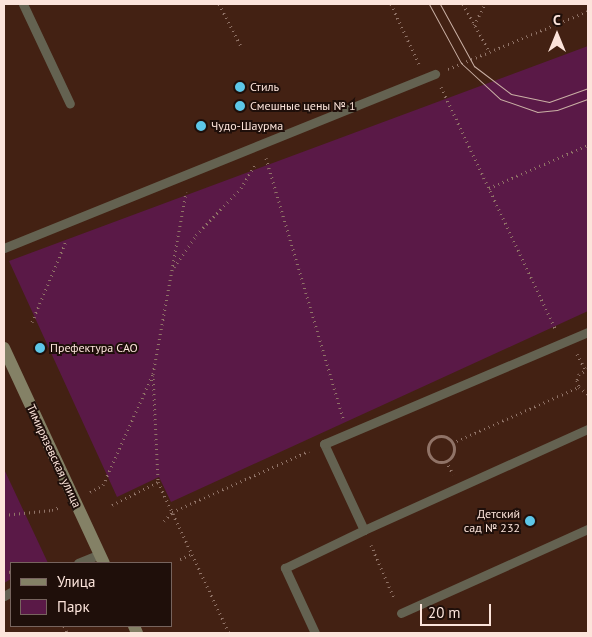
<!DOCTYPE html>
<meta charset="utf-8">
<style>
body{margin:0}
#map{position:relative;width:592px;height:637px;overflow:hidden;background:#432113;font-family:"PT Sans",sans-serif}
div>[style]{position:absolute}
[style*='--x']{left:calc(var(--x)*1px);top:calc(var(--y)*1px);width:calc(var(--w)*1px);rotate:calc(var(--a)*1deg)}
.green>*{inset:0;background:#5a1947}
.path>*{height:3px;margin-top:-1.5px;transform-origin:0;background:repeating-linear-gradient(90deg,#907367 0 1px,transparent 0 5px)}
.path>.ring{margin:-1.5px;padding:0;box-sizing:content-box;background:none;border:3px solid #907367;border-radius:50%}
.lane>*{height:9px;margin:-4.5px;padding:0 4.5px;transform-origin:4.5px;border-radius:4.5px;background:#646251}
.secondary>*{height:12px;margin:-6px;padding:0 6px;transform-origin:6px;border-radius:6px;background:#848166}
.tram>*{height:1px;margin:-0.5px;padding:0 0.5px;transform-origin:0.5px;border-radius:0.5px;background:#cab0a5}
.dots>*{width:14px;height:14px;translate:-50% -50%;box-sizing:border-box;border:2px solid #1f0f0a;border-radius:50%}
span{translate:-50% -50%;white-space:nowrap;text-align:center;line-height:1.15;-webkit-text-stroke:4px #1f0f0a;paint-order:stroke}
.poi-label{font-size:12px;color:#fce4db}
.left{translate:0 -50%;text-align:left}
.right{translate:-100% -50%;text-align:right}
.street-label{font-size:12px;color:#fce4db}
.frame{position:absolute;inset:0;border:5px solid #fce4db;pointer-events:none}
.legend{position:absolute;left:10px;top:562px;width:162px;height:65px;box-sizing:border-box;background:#1f0f0a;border:1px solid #77645e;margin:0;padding:6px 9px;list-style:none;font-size:15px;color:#fce4db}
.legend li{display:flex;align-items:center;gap:10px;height:25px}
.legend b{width:25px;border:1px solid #77645e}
.north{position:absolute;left:532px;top:10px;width:50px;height:50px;-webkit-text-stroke:4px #1f0f0a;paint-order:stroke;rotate:0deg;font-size:14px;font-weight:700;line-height:20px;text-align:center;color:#fce4db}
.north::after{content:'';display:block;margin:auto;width:18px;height:22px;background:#fce4db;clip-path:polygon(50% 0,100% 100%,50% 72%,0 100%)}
.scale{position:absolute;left:420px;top:604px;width:71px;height:22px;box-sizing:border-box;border:2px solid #fce4db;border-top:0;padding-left:6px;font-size:15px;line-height:18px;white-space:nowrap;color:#fce4db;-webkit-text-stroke:4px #1f0f0a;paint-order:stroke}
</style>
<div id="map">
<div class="green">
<div style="clip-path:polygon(588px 46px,588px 311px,171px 502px,159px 477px,117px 497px,9px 261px)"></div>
<div style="clip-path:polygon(4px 469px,48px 563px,11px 563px,11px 579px,4px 583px)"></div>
</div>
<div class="path">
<div style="--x:219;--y:4;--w:47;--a:62.4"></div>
<div style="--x:391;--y:4;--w:66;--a:65"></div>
<div style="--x:463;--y:4;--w:54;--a:61"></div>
<div style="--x:474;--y:25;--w:24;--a:-62"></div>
<div style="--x:448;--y:69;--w:152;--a:-22.5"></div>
<div style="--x:441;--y:87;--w:267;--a:64.7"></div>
<div style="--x:266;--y:158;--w:271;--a:73.5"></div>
<div style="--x:489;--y:188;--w:108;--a:-23.5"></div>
<div style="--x:174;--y:267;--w:39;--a:-55"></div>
<div style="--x:196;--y:235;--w:65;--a:-46.2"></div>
<div style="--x:241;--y:188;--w:29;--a:-59"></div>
<div style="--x:32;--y:322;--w:88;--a:-67.2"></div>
<div style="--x:577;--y:354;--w:17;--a:62"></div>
<div style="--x:588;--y:369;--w:10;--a:151"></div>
<div style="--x:579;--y:374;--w:6;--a:108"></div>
<div style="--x:577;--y:380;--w:7;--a:74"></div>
<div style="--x:579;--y:387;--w:11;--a:38"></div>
<div style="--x:153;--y:374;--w:108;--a:87.3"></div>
<div style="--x:158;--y:482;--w:167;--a:64.8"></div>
<div class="ring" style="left:428px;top:436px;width:23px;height:23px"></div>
<div style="--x:452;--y:443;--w:139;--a:-23.8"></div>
<div style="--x:446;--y:461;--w:15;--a:62"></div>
<div style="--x:90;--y:492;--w:15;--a:-28"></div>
<div style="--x:103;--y:485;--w:122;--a:-65.8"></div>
<div style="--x:153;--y:374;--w:185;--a:-79.7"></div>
<div style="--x:112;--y:505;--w:51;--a:-26.6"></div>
<div style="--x:4;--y:515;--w:48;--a:-5.9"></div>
<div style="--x:52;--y:510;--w:9;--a:-21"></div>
<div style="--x:164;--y:521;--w:12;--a:-48"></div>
<div style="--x:172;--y:512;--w:150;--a:-24"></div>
<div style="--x:371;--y:545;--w:58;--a:66.5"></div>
<div style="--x:180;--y:559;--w:13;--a:-23"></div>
<div style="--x:53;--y:563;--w:4;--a:-90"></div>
<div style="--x:4;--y:571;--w:7;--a:8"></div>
<div style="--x:64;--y:626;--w:8;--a:67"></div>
</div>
<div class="lane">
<div style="--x:23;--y:4;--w:110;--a:64.8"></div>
<div style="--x:4;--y:248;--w:465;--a:-22"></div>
<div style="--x:364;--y:530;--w:246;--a:-24.3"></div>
<div style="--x:78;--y:563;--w:24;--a:-22"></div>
<div style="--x:4;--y:596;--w:8;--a:-30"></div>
<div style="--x:401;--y:613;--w:205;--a:-24.2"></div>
<div style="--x:315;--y:633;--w:72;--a:-114.8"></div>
<div style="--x:285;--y:568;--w:88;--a:-25.7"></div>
<div style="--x:364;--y:530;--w:95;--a:-114.9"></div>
<div style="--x:324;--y:444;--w:287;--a:-23"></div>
</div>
<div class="secondary">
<div style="--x:4;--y:348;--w:237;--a:65.1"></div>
<div style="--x:134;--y:626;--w:8;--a:67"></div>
</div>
<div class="tram">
<div style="--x:429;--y:4;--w:67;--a:61.5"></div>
<div style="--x:461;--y:63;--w:53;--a:42.7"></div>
<div style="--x:500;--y:99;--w:39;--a:19"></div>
<div style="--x:537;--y:112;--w:20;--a:-6"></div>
<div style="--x:557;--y:110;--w:33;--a:-20"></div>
<div style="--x:440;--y:4;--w:71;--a:61.3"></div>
<div style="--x:474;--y:66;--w:46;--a:37.1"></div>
<div style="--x:511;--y:94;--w:39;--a:12"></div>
<div style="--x:549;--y:102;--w:41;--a:-19.7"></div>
</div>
<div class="dots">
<div style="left:240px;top:87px;background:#5dc7e8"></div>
<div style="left:240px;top:106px;background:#5dc7e8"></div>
<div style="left:201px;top:126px;background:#5dc7e8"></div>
<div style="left:40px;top:348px;background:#5dc7e8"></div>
<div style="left:530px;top:521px;background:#5dc7e8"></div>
</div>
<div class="poi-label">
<span class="left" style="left:250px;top:87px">Стиль</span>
<span class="left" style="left:250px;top:106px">Смешные цены № 1</span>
<span class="left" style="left:211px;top:126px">Чудо-Шаурма</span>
<span class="left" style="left:50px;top:348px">Префектура САО</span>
<span class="right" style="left:520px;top:521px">Детский<br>сад № 232</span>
</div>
<div class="street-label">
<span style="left:54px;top:456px;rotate:65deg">Тимирязевская улица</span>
</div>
<div class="frame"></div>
<ul class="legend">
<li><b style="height:6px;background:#848166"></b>Улица</li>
<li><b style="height:14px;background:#5a1947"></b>Парк</li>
</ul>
<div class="north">С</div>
<div class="scale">20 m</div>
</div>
